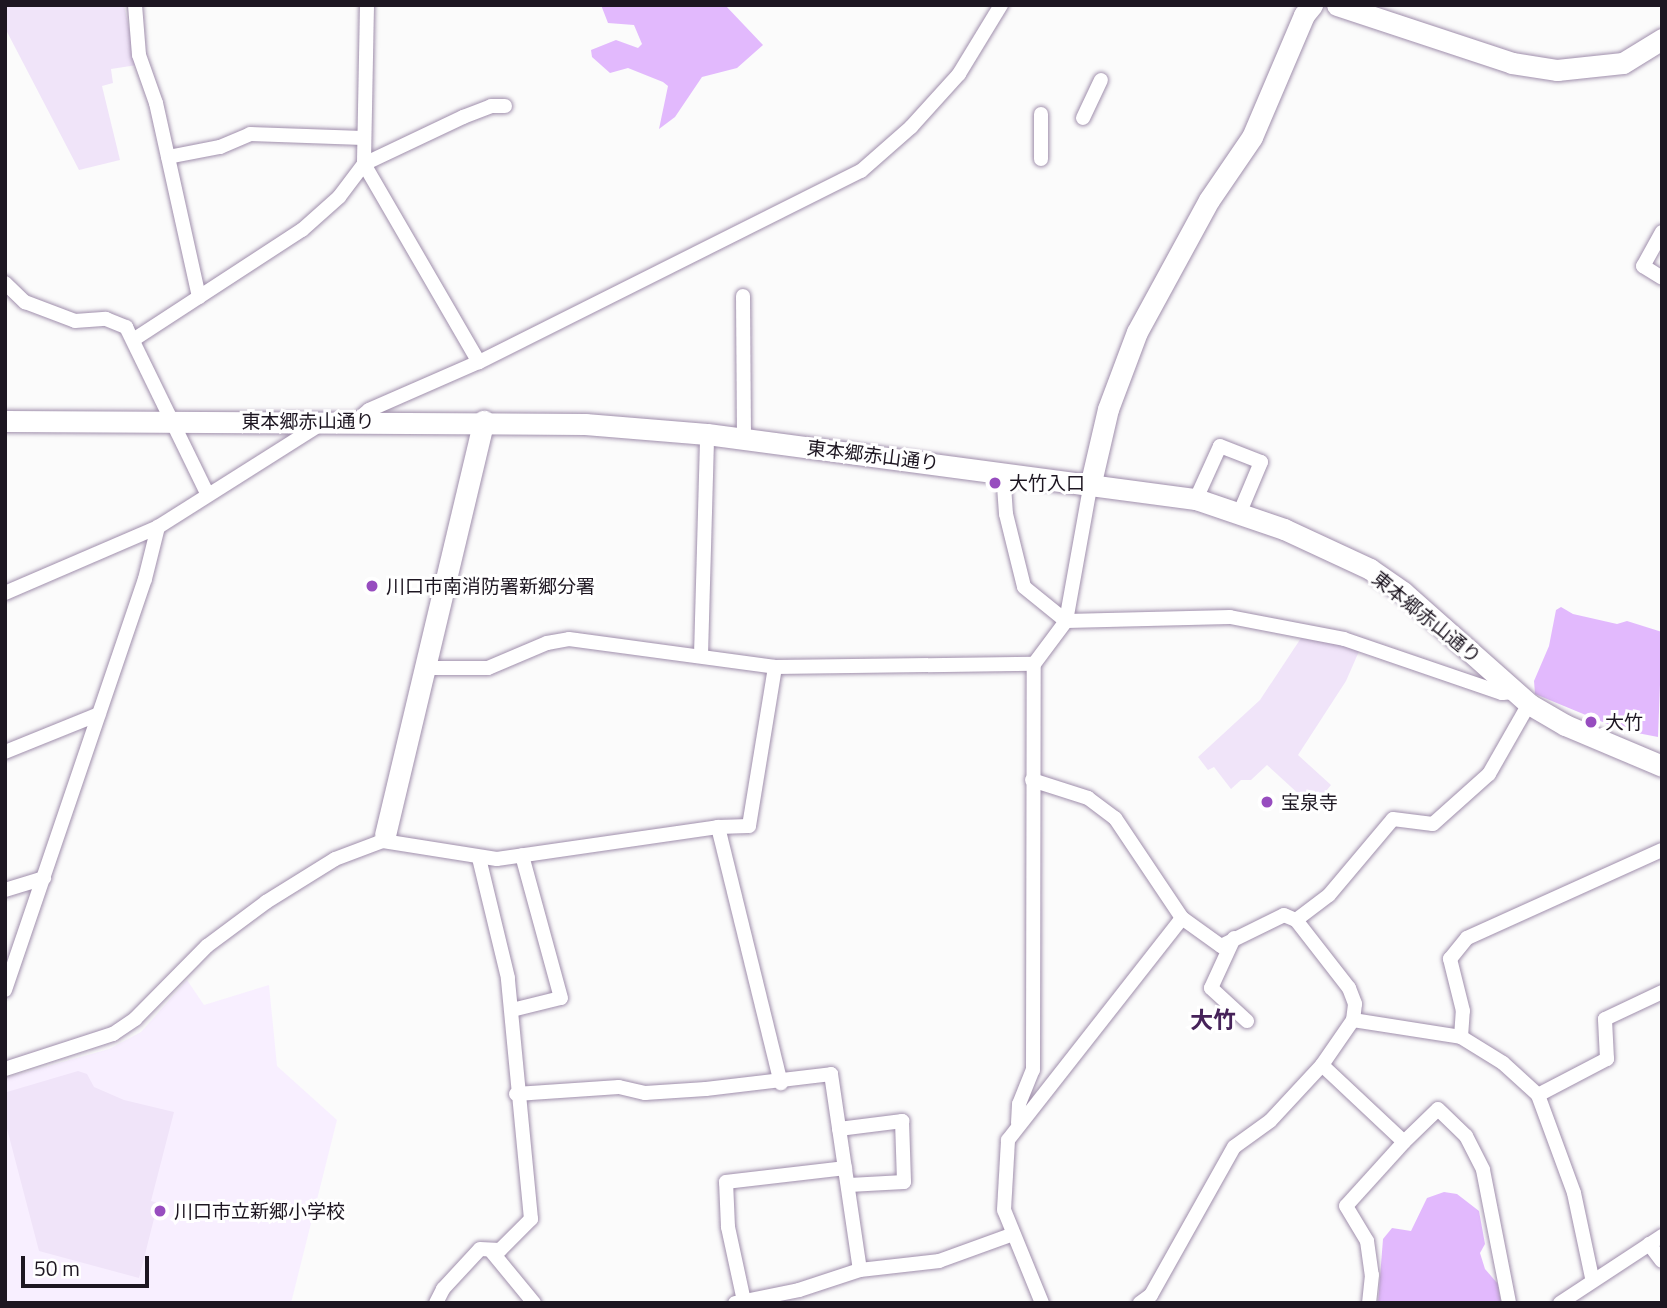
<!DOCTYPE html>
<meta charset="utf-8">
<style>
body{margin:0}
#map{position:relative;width:1667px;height:1308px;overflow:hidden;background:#fbfbfb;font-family:"Titillium Web","Noto Sans JP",sans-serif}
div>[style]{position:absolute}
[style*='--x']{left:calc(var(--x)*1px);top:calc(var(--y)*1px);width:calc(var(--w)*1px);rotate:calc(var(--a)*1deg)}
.built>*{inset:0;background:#f8efff}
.green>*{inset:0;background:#f0e4f9}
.forest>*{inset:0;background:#e2b9fd}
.roads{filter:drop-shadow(0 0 2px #a08fac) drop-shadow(0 0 2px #a08fac)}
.street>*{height:14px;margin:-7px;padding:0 7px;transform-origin:7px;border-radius:7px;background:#fff}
.secondary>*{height:21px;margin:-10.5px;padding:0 10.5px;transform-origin:10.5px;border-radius:10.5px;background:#fff}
.dots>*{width:19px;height:19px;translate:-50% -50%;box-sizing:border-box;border:4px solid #fff;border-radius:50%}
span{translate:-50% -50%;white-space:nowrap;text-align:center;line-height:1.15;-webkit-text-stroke:6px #fff;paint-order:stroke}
.street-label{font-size:19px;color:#1d1621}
.poi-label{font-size:19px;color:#1d1621}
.left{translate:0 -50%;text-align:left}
.quarter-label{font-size:23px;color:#462259;font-weight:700}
.frame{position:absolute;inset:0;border:7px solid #1d1621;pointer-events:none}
.scale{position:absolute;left:21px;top:1256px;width:128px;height:32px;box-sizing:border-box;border:4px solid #1d1621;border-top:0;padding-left:9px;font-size:21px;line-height:24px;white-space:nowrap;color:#1d1621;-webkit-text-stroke:5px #fff;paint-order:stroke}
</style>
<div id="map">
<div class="built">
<div style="clip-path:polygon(187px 980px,204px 1005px,269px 985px,277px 1066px,337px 1120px,291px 1303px,5px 1303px,5px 1078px,109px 1049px,141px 1032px)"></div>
</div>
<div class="green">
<div style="clip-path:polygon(5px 5px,124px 5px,137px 65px,111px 69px,113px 83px,102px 86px,120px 160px,79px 170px,5px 28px)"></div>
<div style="clip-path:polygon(1301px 638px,1360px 649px,1346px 681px,1298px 755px,1331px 785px,1313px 807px,1267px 765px,1251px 780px,1241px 780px,1231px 789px,1214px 767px,1208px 770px,1198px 757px,1260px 700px)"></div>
<div style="clip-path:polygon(78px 1071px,87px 1074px,94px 1087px,124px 1100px,174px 1112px,151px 1201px,158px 1203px,139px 1278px,39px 1251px,5px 1121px,7px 1092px)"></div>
</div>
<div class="forest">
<div style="clip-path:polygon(601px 5px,725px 5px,763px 45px,737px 68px,702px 77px,675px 117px,659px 129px,668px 86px,663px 82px,628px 68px,610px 73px,592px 57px,591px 50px,616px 40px,638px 48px,642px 44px,634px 25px,608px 23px)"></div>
<div style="clip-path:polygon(1561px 607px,1573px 614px,1617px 624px,1627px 621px,1662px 632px,1658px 737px,1622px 730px,1535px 694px,1534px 681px,1549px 646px,1556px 610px)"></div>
<div style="clip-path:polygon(1444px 1192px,1457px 1194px,1479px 1211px,1485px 1244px,1480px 1253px,1485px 1269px,1498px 1284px,1501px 1303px,1378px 1303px,1383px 1239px,1392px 1228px,1411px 1231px,1427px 1198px)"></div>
</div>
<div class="roads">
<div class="street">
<div style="--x:135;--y:5;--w:50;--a:85.4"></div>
<div style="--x:139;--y:55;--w:51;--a:70.5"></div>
<div style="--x:156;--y:103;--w:199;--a:77.5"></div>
<div style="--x:367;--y:5;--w:159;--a:91.1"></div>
<div style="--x:364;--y:164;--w:229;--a:59.9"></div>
<div style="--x:1083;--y:118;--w:42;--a:-64.7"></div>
<div style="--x:168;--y:157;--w:53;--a:-10.9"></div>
<div style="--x:220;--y:147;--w:33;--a:-23"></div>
<div style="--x:250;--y:134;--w:113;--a:2"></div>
<div style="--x:1041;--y:159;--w:45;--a:-90"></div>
<div style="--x:1662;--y:232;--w:39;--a:119"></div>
<div style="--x:1643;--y:266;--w:22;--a:32"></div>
<div style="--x:5;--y:283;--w:28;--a:44"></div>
<div style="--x:25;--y:302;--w:53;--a:20.8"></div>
<div style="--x:75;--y:321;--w:31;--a:-4"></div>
<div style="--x:106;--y:319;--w:22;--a:22"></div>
<div style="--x:126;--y:327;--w:185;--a:64"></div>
<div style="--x:743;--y:296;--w:143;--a:89.6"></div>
<div style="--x:133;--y:340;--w:202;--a:-33.1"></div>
<div style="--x:302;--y:230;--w:50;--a:-41.7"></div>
<div style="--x:339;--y:197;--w:41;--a:-52.9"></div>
<div style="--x:364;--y:164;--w:110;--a:-25.4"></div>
<div style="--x:463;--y:117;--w:30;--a:-21"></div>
<div style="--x:491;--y:106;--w:14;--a:0"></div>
<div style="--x:355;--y:422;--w:18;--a:-41"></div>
<div style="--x:369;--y:410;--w:120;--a:-23.6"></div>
<div style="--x:479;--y:362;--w:427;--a:-26.6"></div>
<div style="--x:861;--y:171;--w:67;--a:-41.3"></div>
<div style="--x:911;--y:127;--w:72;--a:-47.8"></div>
<div style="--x:959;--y:74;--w:81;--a:-58.7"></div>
<div style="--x:1003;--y:472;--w:42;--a:85.9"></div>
<div style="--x:1006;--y:514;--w:75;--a:76.1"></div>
<div style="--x:1024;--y:587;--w:54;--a:39"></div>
<div style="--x:1066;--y:621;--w:164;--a:-1.4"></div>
<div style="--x:1230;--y:617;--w:116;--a:10.9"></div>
<div style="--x:1344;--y:639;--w:167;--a:18.9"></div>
<div style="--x:1502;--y:693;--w:14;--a:-4"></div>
<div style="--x:1196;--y:499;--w:58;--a:-65.6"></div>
<div style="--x:1220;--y:446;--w:44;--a:21.3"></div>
<div style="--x:1261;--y:462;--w:54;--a:112.8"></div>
<div style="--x:5;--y:593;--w:167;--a:-23.3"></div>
<div style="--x:158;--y:527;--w:193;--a:-32.3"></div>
<div style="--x:701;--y:655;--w:221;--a:-88.4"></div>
<div style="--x:424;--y:668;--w:64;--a:0"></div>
<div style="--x:488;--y:668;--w:64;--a:-23"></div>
<div style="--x:547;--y:643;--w:22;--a:-10"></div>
<div style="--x:569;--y:639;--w:208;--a:7.7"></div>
<div style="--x:775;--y:667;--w:259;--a:-0.7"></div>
<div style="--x:5;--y:752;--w:101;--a:-22"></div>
<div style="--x:1032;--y:780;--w:59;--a:17.8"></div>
<div style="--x:1088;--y:798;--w:34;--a:37"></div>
<div style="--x:1115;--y:818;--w:120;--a:56.2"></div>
<div style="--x:1182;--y:918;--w:48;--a:35.7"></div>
<div style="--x:1221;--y:946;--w:70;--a:-26.2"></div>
<div style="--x:1284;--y:915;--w:13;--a:23"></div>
<div style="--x:1296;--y:920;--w:86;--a:52.1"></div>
<div style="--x:1349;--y:988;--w:17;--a:69"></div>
<div style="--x:1355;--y:1004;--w:16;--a:97"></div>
<div style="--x:1353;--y:1020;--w:55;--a:124.6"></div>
<div style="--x:1322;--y:1065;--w:76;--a:132.9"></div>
<div style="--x:1270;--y:1121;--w:44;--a:144.2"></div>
<div style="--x:1234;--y:1147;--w:170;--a:119.3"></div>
<div style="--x:1151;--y:1295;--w:14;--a:144"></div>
<div style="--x:718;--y:827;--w:264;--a:76.2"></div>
<div style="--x:5;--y:890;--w:41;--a:-17.1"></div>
<div style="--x:1296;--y:920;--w:41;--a:-37.1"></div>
<div style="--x:1329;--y:895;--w:99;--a:-49.9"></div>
<div style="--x:1393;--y:819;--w:40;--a:7.1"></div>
<div style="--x:1433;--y:824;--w:75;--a:-41.8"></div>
<div style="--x:1489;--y:774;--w:81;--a:-60.3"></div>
<div style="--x:1234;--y:938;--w:55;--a:114.7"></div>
<div style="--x:1211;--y:988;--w:49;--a:42.5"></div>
<div style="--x:5;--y:990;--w:434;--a:-71.2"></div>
<div style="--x:145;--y:579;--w:54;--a:-76"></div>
<div style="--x:512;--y:1010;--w:50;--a:-13.8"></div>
<div style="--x:561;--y:998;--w:148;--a:-105.3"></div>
<div style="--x:1353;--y:1020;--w:109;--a:8.9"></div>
<div style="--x:1461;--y:1037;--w:49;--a:31.8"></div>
<div style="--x:1503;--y:1063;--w:47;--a:42.4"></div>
<div style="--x:1538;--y:1095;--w:78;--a:-27.6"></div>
<div style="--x:1607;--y:1059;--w:40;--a:-92.9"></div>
<div style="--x:1605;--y:1019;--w:63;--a:-25.3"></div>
<div style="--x:1461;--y:1037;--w:26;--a:-86"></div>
<div style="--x:1463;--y:1011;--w:54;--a:-104"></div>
<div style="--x:1450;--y:959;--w:27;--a:-51"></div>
<div style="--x:1467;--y:938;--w:214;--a:-24.3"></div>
<div style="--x:1322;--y:1065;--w:112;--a:43.2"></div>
<div style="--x:1404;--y:1142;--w:86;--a:132.2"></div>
<div style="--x:1346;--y:1206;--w:41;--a:59"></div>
<div style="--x:1367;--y:1241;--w:34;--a:82"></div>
<div style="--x:1372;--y:1275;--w:28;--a:96"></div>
<div style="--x:5;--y:1069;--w:114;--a:-18"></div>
<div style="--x:113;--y:1034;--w:27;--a:-34"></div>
<div style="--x:135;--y:1019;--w:103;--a:-45.4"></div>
<div style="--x:207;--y:946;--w:74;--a:-36.7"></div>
<div style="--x:266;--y:902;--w:81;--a:-31.9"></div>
<div style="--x:335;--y:859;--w:51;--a:-20.6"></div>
<div style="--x:383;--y:841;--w:115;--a:9"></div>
<div style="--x:497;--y:859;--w:223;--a:-8.2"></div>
<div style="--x:718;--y:827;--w:31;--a:-2"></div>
<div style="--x:749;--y:826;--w:161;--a:-80.7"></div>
<div style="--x:516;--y:1094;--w:103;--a:-3.9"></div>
<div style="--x:619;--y:1087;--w:27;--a:13"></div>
<div style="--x:645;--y:1093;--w:61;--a:-3.8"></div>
<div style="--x:706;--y:1089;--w:126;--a:-6.8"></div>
<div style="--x:831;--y:1074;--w:198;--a:81.6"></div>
<div style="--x:1538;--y:1095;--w:104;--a:69.8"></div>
<div style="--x:1574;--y:1193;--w:87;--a:78"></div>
<div style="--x:1018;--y:1123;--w:19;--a:-87"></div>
<div style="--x:1019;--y:1104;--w:37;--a:-68"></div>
<div style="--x:1033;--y:1070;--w:406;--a:-89.9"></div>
<div style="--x:1034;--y:664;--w:54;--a:-53.3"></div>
<div style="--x:1066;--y:621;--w:141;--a:-79.8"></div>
<div style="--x:839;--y:1129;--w:64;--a:-7.2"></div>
<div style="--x:902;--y:1121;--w:61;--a:88.1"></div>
<div style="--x:904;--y:1182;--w:55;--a:176.9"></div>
<div style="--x:1404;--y:1142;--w:47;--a:-44.1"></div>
<div style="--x:1438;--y:1109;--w:39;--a:44"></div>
<div style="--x:1466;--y:1136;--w:38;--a:63"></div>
<div style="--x:1483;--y:1170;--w:136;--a:78.9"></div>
<div style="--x:1649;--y:1244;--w:21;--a:53"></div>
<div style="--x:492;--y:1252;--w:66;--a:50.5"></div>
<div style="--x:744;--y:1301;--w:76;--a:-102.2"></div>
<div style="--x:728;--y:1227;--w:45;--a:-92.5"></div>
<div style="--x:726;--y:1182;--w:120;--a:-6.7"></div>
<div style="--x:436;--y:1303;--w:16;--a:-63"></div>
<div style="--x:443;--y:1289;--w:54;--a:-47.2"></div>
<div style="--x:480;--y:1249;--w:20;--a:3"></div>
<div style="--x:500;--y:1250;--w:44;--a:-45"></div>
<div style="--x:531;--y:1219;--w:242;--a:-95.5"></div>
<div style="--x:508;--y:978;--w:123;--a:-103.6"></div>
<div style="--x:735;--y:1303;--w:65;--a:-11.5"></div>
<div style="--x:799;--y:1290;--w:64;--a:-18.2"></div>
<div style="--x:860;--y:1270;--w:80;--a:-6.5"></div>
<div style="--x:939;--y:1261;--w:77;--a:-19.9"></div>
<div style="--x:1042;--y:1303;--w:100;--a:-112.2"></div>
<div style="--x:1004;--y:1210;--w:70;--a:-86.7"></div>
<div style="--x:1008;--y:1140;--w:282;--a:-51.9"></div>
<div style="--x:1560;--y:1303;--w:122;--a:-33.3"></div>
</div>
<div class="secondary">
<div style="--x:1337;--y:5;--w:184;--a:18.3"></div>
<div style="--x:1512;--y:63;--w:46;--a:8.8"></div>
<div style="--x:1557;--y:70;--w:66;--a:-6.1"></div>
<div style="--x:1623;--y:63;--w:46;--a:-31.6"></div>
<div style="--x:5;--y:421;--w:580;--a:0.3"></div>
<div style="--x:585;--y:424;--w:122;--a:4.7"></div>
<div style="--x:707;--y:434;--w:493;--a:7.6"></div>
<div style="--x:1196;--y:499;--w:93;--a:18.8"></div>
<div style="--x:1284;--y:529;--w:95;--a:24.9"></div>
<div style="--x:1370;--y:569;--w:40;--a:34.9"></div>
<div style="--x:1403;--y:592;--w:169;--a:41.6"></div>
<div style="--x:1529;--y:704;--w:42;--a:30.3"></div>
<div style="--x:1565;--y:725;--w:105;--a:22.9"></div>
<div style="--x:1091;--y:482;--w:75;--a:-76.9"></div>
<div style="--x:1108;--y:409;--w:82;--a:-69.4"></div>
<div style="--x:1137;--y:332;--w:150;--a:-61.4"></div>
<div style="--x:1209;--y:200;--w:76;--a:-55.7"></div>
<div style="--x:1252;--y:137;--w:133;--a:-66.9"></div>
<div style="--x:1304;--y:15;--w:13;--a:-51"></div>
<div style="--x:385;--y:835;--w:426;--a:-76.6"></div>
</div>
</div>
<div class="dots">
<div style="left:995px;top:483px;background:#974dbf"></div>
<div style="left:372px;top:586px;background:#974dbf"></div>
<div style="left:1591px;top:722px;background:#974dbf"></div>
<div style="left:1267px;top:802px;background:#974dbf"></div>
<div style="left:160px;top:1211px;background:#974dbf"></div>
</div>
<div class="street-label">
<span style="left:308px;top:421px">東本郷赤山通り</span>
<span style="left:873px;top:455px;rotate:7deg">東本郷赤山通り</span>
<span style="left:1427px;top:617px;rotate:39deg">東本郷赤山通り</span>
</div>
<div class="poi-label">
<span class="left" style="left:1009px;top:483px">大竹入口</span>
<span class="left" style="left:386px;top:586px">川口市南消防署新郷分署</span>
<span class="left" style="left:1605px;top:722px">大竹</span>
<span class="left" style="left:1281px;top:802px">宝泉寺</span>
<span class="left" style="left:174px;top:1211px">川口市立新郷小学校</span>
</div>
<div class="quarter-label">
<span style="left:1213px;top:1020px">大竹</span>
</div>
<div class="frame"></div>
<div class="scale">50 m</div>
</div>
